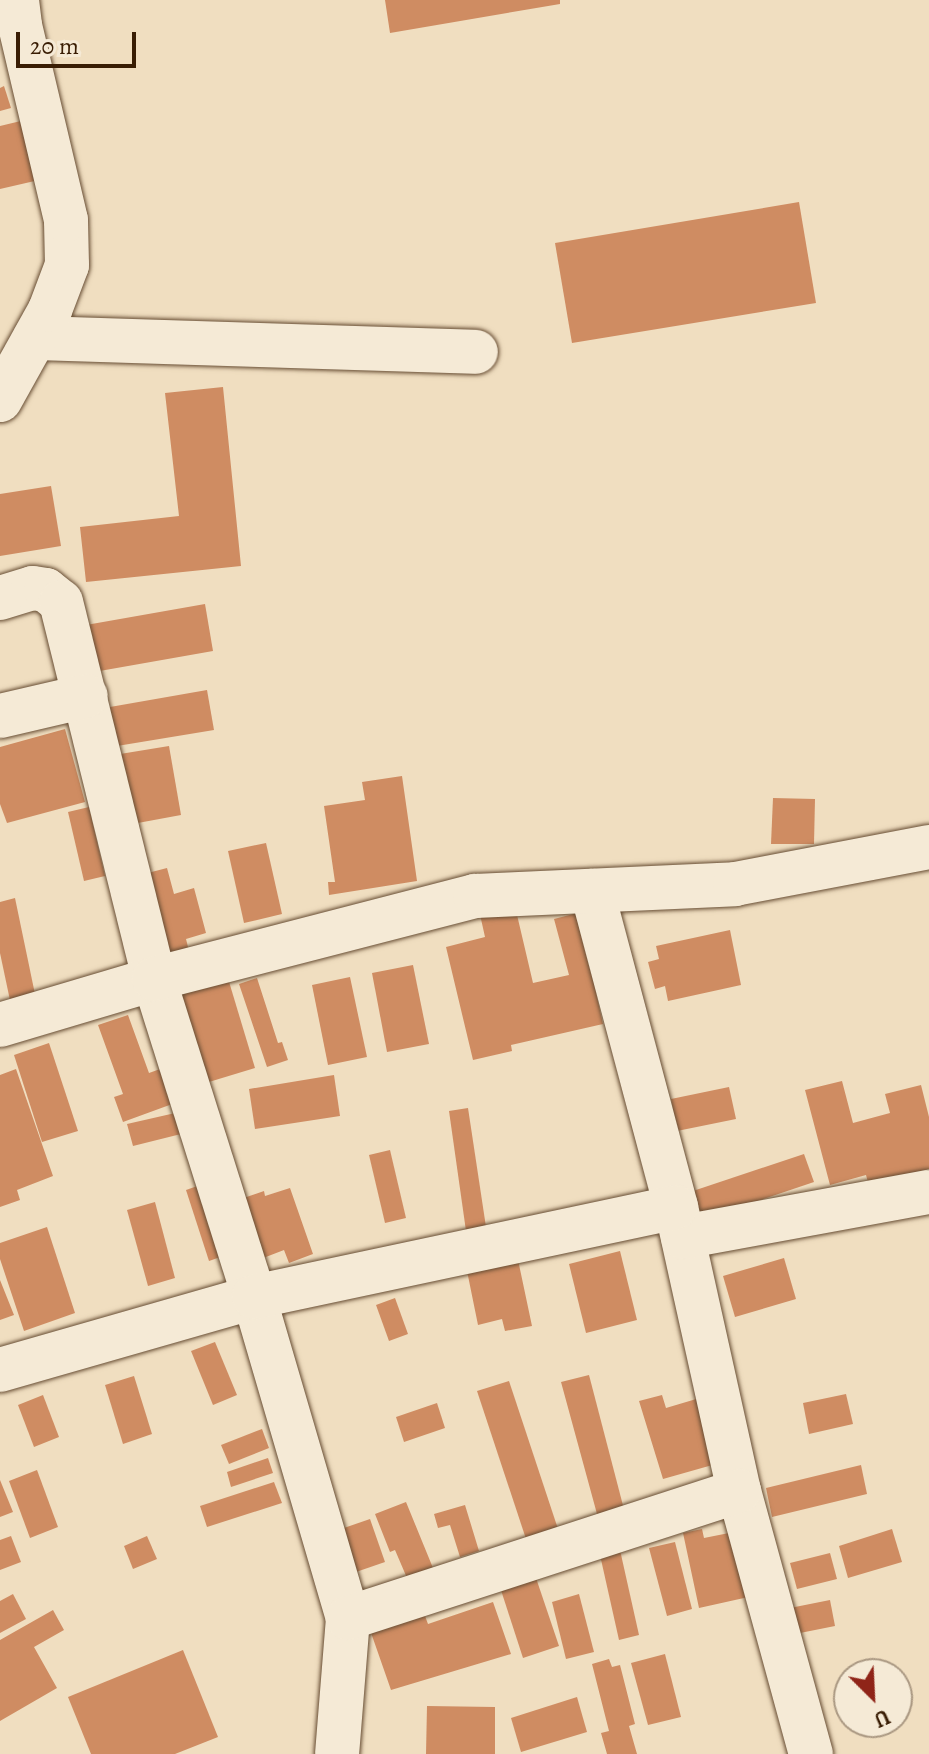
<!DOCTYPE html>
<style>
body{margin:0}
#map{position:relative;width:929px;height:1754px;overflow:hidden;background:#f0dec0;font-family:Alegreya,serif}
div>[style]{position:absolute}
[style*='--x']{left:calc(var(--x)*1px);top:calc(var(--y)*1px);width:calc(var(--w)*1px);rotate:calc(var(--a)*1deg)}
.building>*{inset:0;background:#cf8c62}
.roads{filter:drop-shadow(0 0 2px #674d33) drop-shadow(0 0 2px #674d33)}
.minor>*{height:44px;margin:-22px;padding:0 22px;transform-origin:22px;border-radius:22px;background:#f5ead6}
span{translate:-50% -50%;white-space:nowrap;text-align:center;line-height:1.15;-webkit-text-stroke:7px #f5ead6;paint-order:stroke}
.north{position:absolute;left:833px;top:1658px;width:80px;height:80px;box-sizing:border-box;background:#f5ead6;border:2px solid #aa9882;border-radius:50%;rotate:156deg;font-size:22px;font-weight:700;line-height:32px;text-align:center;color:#391d04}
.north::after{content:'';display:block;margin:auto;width:28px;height:36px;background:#8f2418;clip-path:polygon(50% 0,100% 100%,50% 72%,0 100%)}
.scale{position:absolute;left:16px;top:32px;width:120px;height:36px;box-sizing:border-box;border:4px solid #391d04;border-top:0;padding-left:10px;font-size:24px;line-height:28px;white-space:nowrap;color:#391d04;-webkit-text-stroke:6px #f5ead6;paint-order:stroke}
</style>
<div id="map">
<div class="building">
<div style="clip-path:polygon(385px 0,560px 0,560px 4px,390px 33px)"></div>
<div style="clip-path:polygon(4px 86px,11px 108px,0 111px,0 88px)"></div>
<div style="clip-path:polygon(25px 120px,39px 180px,0 189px,0 126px)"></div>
<div style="clip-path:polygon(799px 202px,816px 303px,572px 343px,555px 243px)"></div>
<div style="clip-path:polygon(223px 387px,241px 566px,86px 582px,80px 527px,179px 516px,165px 393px)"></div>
<div style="clip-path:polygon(51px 486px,61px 546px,0 556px,0 494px)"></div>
<div style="clip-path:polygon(205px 604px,213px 651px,94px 672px,86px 625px)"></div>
<div style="clip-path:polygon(207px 690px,214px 730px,117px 746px,110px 707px)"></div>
<div style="clip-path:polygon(65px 729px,85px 802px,7px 823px,0 804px,0 747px)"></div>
<div style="clip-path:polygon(169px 746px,181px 815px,127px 825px,114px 755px)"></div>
<div style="clip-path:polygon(402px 776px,417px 881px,329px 895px,328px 882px,335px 882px,324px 806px,365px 800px,362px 782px)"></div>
<div style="clip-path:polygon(773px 798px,815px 799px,814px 844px,771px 844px)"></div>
<div style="clip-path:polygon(89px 807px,105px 876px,84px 881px,68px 812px)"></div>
<div style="clip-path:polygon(266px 843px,282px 914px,244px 923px,228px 851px)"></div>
<div style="clip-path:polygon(167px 868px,174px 894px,194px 888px,206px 933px,186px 939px,190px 955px,164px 963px,140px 875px)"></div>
<div style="clip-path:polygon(15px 898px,36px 999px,11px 1005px,0 953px,0 902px)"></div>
<div style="clip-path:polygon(514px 902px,533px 983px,569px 975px,554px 919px,589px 910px,591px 970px,603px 1024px,511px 1045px,512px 1051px,473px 1060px,446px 947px,485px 937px,479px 910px)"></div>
<div style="clip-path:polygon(730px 930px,741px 985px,668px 1001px,665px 986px,655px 989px,648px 962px,659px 959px,656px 946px)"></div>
<div style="clip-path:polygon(413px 965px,429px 1044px,387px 1052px,372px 973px)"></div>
<div style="clip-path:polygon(227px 975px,255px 1068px,199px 1085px,170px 993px)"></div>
<div style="clip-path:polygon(350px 977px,367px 1057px,328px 1065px,312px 985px)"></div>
<div style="clip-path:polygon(257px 978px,278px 1043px,282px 1042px,288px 1060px,267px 1067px,239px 984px)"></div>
<div style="clip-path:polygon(128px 1015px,149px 1073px,163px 1068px,175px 1103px,123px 1122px,114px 1097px,123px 1094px,98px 1025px)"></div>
<div style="clip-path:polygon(49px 1043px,78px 1131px,42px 1142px,14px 1055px)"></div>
<div style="clip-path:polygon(16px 1069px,53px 1176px,17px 1190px,20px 1200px,0 1207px,0 1075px)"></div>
<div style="clip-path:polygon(334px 1075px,340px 1116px,255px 1129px,249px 1089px)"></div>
<div style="clip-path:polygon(842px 1081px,853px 1123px,890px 1113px,885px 1094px,921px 1085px,929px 1117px,929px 1169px,905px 1175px,872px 1197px,866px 1175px,830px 1185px,805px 1090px)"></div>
<div style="clip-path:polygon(729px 1087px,736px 1119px,677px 1131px,671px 1099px)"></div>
<div style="clip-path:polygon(468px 1108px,486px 1227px,466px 1231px,449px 1111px)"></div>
<div style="clip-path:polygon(184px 1111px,189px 1132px,133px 1146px,127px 1124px)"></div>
<div style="clip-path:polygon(390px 1150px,406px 1218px,385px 1223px,369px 1155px)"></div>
<div style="clip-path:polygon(804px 1154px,814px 1182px,690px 1224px,681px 1195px)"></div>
<div style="clip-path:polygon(206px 1183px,229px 1254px,209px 1261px,186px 1190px)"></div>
<div style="clip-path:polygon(290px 1188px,313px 1254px,289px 1263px,284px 1250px,258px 1260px,238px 1200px,264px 1191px,265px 1196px)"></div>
<div style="clip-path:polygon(155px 1202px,175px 1278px,148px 1286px,127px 1210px)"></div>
<div style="clip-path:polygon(47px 1227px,75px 1313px,24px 1331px,0 1259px,0 1243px)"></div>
<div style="clip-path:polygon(620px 1251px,637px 1320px,586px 1333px,569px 1264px)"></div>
<div style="clip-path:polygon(517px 1255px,532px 1326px,505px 1331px,502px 1319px,478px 1325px,466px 1266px)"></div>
<div style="clip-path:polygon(784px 1258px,796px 1299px,735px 1317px,723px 1276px)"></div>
<div style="clip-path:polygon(0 1280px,14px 1315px,0 1320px)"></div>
<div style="clip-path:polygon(395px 1298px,408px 1334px,389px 1341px,376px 1305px)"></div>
<div style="clip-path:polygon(215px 1342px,237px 1395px,213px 1405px,191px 1351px)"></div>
<div style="clip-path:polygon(589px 1375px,626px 1517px,600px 1525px,561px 1382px)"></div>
<div style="clip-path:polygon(134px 1376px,152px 1434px,123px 1444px,105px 1385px)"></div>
<div style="clip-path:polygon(509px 1381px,561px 1538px,529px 1548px,477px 1391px)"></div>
<div style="clip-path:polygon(846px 1394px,853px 1424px,809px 1434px,803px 1403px)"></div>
<div style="clip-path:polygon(43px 1395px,59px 1437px,34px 1447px,18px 1405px)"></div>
<div style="clip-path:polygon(662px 1395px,666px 1408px,703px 1397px,723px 1462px,663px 1479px,639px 1401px)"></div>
<div style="clip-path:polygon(437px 1403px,445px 1428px,404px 1442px,396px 1417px)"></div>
<div style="clip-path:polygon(262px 1429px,269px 1448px,229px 1464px,221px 1445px)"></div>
<div style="clip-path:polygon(268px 1458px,273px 1473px,231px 1487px,227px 1472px)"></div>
<div style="clip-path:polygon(861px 1465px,867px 1494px,772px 1517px,766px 1488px)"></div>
<div style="clip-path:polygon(37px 1470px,58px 1527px,30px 1538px,9px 1481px)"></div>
<div style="clip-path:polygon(0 1480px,13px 1512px,0 1517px)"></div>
<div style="clip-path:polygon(274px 1482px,282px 1503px,207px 1527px,200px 1506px)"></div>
<div style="clip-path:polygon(406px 1502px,433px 1568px,407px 1578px,395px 1550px,390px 1552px,375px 1514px)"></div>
<div style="clip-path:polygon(465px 1505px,479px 1551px,460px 1557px,450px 1525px,438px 1528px,434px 1514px)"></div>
<div style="clip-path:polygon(370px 1519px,385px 1562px,356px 1572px,341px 1529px)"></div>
<div style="clip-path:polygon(702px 1529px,704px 1538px,739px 1531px,753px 1596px,699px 1608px,683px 1533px)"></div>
<div style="clip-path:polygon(892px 1529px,902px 1562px,848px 1578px,839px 1546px)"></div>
<div style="clip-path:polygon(11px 1536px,21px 1562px,0 1570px,0 1540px)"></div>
<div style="clip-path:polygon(147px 1536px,157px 1559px,133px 1569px,124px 1546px)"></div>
<div style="clip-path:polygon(675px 1542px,692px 1609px,667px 1616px,649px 1548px)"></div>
<div style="clip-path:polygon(620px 1550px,639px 1635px,619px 1640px,600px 1555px)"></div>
<div style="clip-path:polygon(830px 1553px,837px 1579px,797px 1589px,790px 1563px)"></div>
<div style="clip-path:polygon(534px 1572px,559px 1646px,523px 1658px,499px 1584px)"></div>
<div style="clip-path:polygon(13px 1594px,26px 1619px,0 1633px,0 1601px)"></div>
<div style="clip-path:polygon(579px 1594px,594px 1652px,566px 1659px,552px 1602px)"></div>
<div style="clip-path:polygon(830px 1600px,835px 1626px,785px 1636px,780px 1610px)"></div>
<div style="clip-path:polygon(493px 1602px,511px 1654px,391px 1690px,369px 1627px,422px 1608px,428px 1624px)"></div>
<div style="clip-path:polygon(53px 1610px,64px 1630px,34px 1647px,57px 1688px,0 1721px,0 1640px)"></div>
<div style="clip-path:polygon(183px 1650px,218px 1737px,175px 1754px,91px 1754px,68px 1697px)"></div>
<div style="clip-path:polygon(665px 1654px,681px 1717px,648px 1725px,631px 1663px)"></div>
<div style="clip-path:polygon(609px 1659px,612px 1667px,620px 1665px,635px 1724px,629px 1726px,637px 1754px,607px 1754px,601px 1733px,609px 1731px,592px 1664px)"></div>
<div style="clip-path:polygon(577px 1697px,587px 1732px,521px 1752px,511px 1718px)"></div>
<div style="clip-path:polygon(427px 1706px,495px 1707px,495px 1754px,426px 1754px)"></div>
</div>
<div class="roads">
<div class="minor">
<div style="--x:35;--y:338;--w:441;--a:1.8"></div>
<div style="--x:0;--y:400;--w:103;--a:-60.9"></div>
<div style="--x:50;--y:310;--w:48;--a:-69.3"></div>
<div style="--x:67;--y:265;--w:45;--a:-91.3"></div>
<div style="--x:66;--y:220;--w:200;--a:-103.3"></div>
<div style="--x:20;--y:25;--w:25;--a:-97"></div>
<div style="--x:0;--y:598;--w:34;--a:-17"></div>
<div style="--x:33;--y:588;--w:13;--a:9"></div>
<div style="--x:46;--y:590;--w:19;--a:39"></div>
<div style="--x:61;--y:602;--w:388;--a:76.1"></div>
<div style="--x:154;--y:979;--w:333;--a:72.5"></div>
<div style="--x:254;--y:1297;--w:334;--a:73.7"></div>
<div style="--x:348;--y:1618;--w:136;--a:94.6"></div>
<div style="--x:0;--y:716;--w:88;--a:-13.1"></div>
<div style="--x:592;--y:891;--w:327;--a:75.1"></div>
<div style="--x:676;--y:1207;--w:291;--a:77.5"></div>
<div style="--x:739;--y:1491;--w:273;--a:74.7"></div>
<div style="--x:0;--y:1025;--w:161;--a:-16.6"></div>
<div style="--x:154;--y:979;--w:332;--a:-14.5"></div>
<div style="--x:475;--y:896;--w:260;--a:-2.6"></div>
<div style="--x:735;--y:884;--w:197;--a:-10.8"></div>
<div style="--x:683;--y:1237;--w:250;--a:-10.4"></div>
<div style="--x:0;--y:1370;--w:264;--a:-16"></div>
<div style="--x:254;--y:1297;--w:431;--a:-12"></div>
<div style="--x:348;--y:1618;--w:411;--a:-18"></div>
</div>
</div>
<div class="north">U</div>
<div class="scale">20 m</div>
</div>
